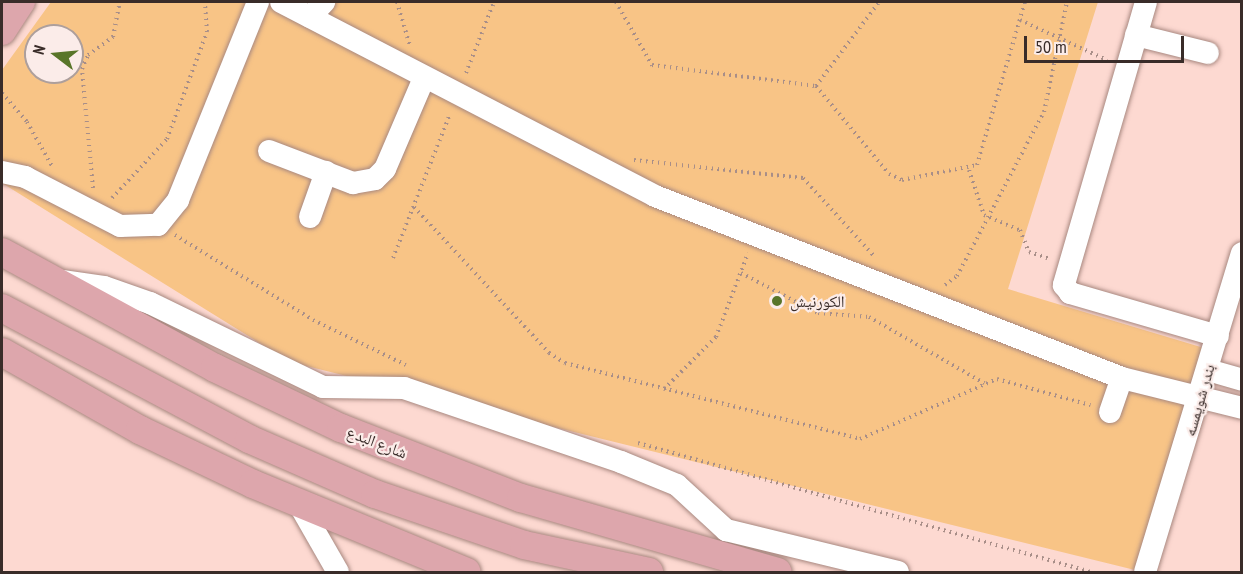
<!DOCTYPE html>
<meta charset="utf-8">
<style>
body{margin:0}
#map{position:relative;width:1243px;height:574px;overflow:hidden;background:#fdd9d1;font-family:"PT Sans Narrow","Noto Naskh Arabic",sans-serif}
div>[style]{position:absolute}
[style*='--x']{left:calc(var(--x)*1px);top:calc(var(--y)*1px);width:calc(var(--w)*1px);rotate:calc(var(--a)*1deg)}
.green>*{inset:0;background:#f8c486}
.path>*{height:4px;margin-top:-2px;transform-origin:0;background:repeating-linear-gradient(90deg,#a88e88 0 1.5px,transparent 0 6px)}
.roads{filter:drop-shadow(0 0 2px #a88880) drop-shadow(0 0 2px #a88880)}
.minor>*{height:22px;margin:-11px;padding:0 11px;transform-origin:11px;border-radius:11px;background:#fff}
.major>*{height:28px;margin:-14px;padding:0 14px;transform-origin:14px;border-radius:14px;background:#dda6ac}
.dots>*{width:16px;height:16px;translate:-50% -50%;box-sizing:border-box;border:3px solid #fbece9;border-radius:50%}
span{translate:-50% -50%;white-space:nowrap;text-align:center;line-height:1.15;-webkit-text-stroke:4.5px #fbece9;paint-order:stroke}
.poi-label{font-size:16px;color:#392c29}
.left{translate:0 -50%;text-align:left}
.street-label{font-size:16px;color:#392c29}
.frame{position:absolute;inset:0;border:3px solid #392c29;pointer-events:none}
.north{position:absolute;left:24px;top:24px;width:60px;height:60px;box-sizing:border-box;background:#fbece9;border:2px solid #ad9f9c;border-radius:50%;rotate:286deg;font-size:16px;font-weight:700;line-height:24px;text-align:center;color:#392c29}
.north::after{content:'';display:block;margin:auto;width:21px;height:27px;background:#597529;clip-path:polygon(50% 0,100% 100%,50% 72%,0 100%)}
.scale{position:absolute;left:1024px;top:36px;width:160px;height:27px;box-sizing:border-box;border:3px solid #392c29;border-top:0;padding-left:8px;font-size:18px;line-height:21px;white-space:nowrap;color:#392c29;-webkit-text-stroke:4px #fbece9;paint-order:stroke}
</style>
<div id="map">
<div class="green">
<div style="clip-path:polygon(evenodd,51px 2px,1098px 2px,1008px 289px,1204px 348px,1139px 571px,290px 362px,2px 183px,2px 70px,51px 2px,36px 36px,72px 36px,72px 72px,36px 72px,36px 36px)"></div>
</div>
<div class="path">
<div style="--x:397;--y:2;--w:46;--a:73.5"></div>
<div style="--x:616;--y:2;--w:73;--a:60.3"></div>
<div style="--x:652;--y:65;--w:165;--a:7.3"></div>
<div style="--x:816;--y:86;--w:114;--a:50.3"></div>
<div style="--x:889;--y:174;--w:14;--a:25"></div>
<div style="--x:902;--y:180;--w:76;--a:-11.3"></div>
<div style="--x:977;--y:165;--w:170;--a:-73.6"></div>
<div style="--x:1020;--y:20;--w:96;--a:24.7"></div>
<div style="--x:466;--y:73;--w:76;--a:-68.5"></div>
<div style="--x:816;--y:86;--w:105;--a:-53.1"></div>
<div style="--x:2;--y:93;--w:38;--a:49"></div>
<div style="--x:27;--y:122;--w:51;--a:60.4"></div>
<div style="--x:634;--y:160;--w:170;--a:6.1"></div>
<div style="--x:803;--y:178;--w:107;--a:47.7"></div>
<div style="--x:969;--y:170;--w:47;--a:71.6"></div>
<div style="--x:984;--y:215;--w:39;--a:23"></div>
<div style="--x:1020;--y:230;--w:24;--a:68"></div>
<div style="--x:1029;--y:252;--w:23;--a:18"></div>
<div style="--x:93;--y:188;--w:120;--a:-95.3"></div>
<div style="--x:82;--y:69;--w:15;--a:-67"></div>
<div style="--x:88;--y:55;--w:31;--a:-36"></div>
<div style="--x:113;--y:37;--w:36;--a:-79"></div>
<div style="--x:112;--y:198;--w:81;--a:-47"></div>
<div style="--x:167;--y:139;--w:114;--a:-69.5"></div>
<div style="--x:207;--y:32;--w:30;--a:-94"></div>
<div style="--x:414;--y:207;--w:199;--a:47.2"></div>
<div style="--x:549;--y:353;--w:19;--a:32"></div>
<div style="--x:565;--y:363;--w:305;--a:14.4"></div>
<div style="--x:860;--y:439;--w:150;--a:-23.7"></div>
<div style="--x:997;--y:379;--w:97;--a:15.6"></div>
<div style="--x:175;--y:235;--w:162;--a:31.6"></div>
<div style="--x:313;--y:320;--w:103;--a:25.8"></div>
<div style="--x:393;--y:258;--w:155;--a:-68.4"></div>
<div style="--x:741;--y:273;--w:87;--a:27.5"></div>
<div style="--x:818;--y:313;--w:51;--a:4.5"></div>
<div style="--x:869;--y:317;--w:133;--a:29.9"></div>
<div style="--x:945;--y:285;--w:15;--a:-37"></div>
<div style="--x:957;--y:276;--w:186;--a:-62.1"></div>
<div style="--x:1044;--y:112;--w:112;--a:-78.2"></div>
<div style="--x:664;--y:389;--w:74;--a:-45"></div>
<div style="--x:716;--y:337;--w:90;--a:-69.1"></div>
<div style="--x:638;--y:443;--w:470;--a:15.9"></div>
</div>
<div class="roads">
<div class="minor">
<div style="--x:281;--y:2;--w:421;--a:27.4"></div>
<div style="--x:655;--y:196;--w:501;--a:21.29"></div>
<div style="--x:1122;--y:378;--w:124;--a:14"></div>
<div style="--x:1146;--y:2;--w:295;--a:106.2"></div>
<div style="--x:1064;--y:285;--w:10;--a:53"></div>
<div style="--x:1070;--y:293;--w:154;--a:16.2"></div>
<div style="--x:310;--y:17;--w:21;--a:-47"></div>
<div style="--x:1136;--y:35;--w:74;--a:14"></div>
<div style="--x:269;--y:151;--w:90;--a:20.9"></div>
<div style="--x:353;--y:183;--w:22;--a:-10"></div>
<div style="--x:375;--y:179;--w:14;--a:-45"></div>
<div style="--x:385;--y:169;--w:99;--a:-66.8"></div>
<div style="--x:2;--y:172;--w:24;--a:12"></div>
<div style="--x:25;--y:177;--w:107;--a:27.3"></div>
<div style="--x:120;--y:226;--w:38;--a:-2"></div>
<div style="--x:158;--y:225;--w:32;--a:-51"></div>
<div style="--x:178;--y:200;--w:214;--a:-68"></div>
<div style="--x:310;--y:217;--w:48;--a:-70.4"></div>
<div style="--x:62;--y:281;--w:42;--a:8.1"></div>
<div style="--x:104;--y:287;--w:49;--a:19.2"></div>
<div style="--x:150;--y:303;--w:192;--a:25.9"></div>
<div style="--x:323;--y:387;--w:81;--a:0.7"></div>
<div style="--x:404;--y:388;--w:229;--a:18.8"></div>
<div style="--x:621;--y:462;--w:61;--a:22.3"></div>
<div style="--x:677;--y:485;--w:67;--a:42.6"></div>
<div style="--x:726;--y:530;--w:177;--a:13.7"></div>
<div style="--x:1208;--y:370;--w:35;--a:16"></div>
<div style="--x:1110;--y:412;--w:36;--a:-71"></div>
<div style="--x:299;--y:504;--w:78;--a:60.2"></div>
<div style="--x:1145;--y:572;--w:333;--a:-73.1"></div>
</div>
<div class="major">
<div style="--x:2;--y:31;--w:35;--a:-57"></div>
<div style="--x:2;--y:252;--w:243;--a:28.6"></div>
<div style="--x:215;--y:368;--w:140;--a:25.5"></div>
<div style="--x:341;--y:428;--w:193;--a:21.3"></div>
<div style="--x:521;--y:498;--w:267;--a:16.1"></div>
<div style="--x:2;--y:308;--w:280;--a:27.9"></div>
<div style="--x:249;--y:439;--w:137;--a:23.6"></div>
<div style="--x:375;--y:494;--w:157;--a:18.9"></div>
<div style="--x:524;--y:545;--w:128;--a:12.2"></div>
<div style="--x:2;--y:352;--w:159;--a:29.5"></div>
<div style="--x:140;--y:430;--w:125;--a:25.5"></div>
<div style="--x:253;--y:484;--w:231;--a:22.4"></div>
</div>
</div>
<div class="dots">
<div style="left:777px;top:301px;background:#597529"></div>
</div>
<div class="poi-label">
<span class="left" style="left:790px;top:301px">الكورنيش</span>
</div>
<div class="street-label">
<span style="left:1199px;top:400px;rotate:-74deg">بندر شويمسه</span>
<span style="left:377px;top:442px;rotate:21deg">شارع البدع</span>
</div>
<div class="frame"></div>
<div class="north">N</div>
<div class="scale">50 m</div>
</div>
